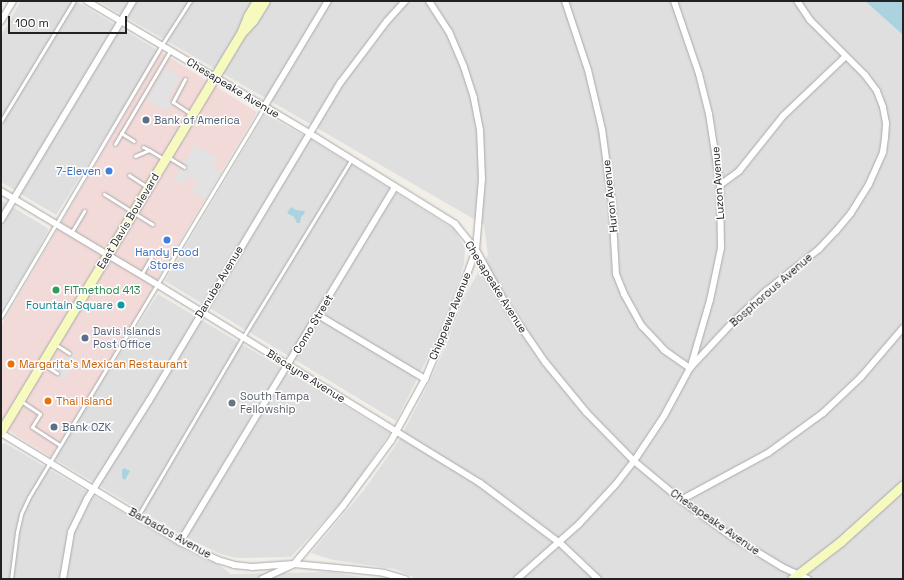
<!DOCTYPE html>
<style>
body{margin:0}
#map{position:relative;width:904px;height:580px;overflow:hidden;background:#f2efe9;font-family:"Space Grotesk",sans-serif}
div>[style]{position:absolute}
[style*='--x']{left:calc(var(--x)*1px);top:calc(var(--y)*1px);width:calc(var(--w)*1px);rotate:calc(var(--a)*1deg)}
.residential>*{inset:0;background:#e0dfdf}
.commercial>*{inset:0;background:#f2dad9}
.parking>*{inset:0;background:#e2e2e2}
.water>*{inset:0;background:#aad3df}
.roads{filter:drop-shadow(0 0 1px #a9a9a9) drop-shadow(0 0 1px #a9a9a9)}
.lane>*{height:3px;margin:-1.5px;padding:0 1.5px;transform-origin:1.5px;border-radius:1.5px;background:#fff}
.street>*{height:6px;margin:-3px;padding:0 3px;transform-origin:3px;border-radius:3px;background:#fff}
.secondary>*{height:9px;margin:-4.5px;padding:0 4.5px;transform-origin:4.5px;border-radius:4.5px;background:#f7fabf}
.dots>*{width:11px;height:11px;translate:-50% -50%;box-sizing:border-box;border:2px solid #fff;border-radius:50%}
span{translate:-50% -50%;white-space:nowrap;text-align:center;line-height:1.15;-webkit-text-stroke:3px #fff;paint-order:stroke}
.street-label{font-size:11px;color:#222}
.service-label{font-size:11px;color:#4e5e75}
.left{translate:0 -50%;text-align:left}
.shop-label{font-size:11px;color:#366cbe}
.right{translate:-100% -50%;text-align:right}
.leisure-label{font-size:11px;color:#27864d}
.culture-label{font-size:11px;color:#0d838f}
.food-label{font-size:11px;color:#c56008}
.worship-label{font-size:11px;color:#5b616d}
.frame{position:absolute;inset:0;border:2px solid #222;pointer-events:none}
.scale{position:absolute;left:8px;top:16px;width:119px;height:18px;box-sizing:border-box;border:2px solid #222;border-top:0;padding-left:5px;font-size:12px;line-height:14px;white-space:nowrap;color:#222;-webkit-text-stroke:3px #fff;paint-order:stroke}
</style>
<div id="map">
<div class="residential">
<div style="clip-path:polygon(21px 1px,76px 1px,159px 51px,56px 215px,1px 182px,1px 36px)"></div>
<div style="clip-path:polygon(98px 1px,865px 1px,903px 35px,903px 579px,417px 579px,395px 569px,333px 560px,311px 553px,364px 490px,398px 442px,426px 389px,445px 348px,467px 292px,488px 255px,484px 225px)"></div>
<div style="clip-path:polygon(265px 114px,317px 143px,454px 229px,465px 248px,464px 264px,447px 319px,396px 421px,165px 281px)"></div>
<div style="clip-path:polygon(1px 200px,49px 229px,26px 271px,1px 311px)"></div>
<div style="clip-path:polygon(158px 294px,390px 433px,346px 497px,291px 557px,236px 558px,221px 554px,185px 537px,53px 458px)"></div>
<div style="clip-path:polygon(5px 443px,187px 551px,221px 566px,231px 574px,331px 572px,374px 579px,1px 579px,1px 445px)"></div>
</div>
<div class="commercial">
<div style="clip-path:polygon(161px 52px,257px 112px,159px 276px,141px 311px,51px 457px,17px 436px,1px 424px,1px 326px)"></div>
</div>
<div class="parking">
<div style="clip-path:polygon(166px 67px,181px 77px,168px 98px,173px 102px,167px 111px,146px 99px)"></div>
<div style="clip-path:polygon(195px 145px,217px 158px,212px 166px,221px 173px,205px 199px,192px 192px,197px 182px,188px 177px,183px 185px,174px 179px)"></div>
<div style="clip-path:polygon(69px 353px,77px 358px,64px 380px,56px 375px)"></div>
</div>
<div class="water">
<div style="clip-path:polygon(865px 1px,903px 1px,903px 35px)"></div>
<div style="clip-path:polygon(291px 207px,296px 210px,304px 211px,305px 213px,301px 217px,300px 223px,297px 223px,294px 217px,287px 213px)"></div>
<div style="clip-path:polygon(124px 468px,130px 471px,125px 480px,122px 478px,122px 470px)"></div>
</div>
<div class="roads">
<div class="lane">
<div style="--x:185;--y:79;--w:26;--a:118"></div>
<div style="--x:173;--y:102;--w:20;--a:33"></div>
<div style="--x:1;--y:121;--w:140;--a:-58.7"></div>
<div style="--x:121;--y:133;--w:15;--a:32"></div>
<div style="--x:115;--y:144;--w:108;--a:-59.4"></div>
<div style="--x:143;--y:147;--w:7;--a:27"></div>
<div style="--x:135;--y:156;--w:15;--a:-23"></div>
<div style="--x:149;--y:150;--w:17;--a:31"></div>
<div style="--x:168;--y:157;--w:19;--a:32"></div>
<div style="--x:129;--y:175;--w:20;--a:33"></div>
<div style="--x:104;--y:194;--w:57;--a:32"></div>
<div style="--x:71;--y:233;--w:26;--a:-59"></div>
<div style="--x:141;--y:275;--w:20;--a:-60"></div>
<div style="--x:1;--y:317;--w:315;--a:-59.4"></div>
<div style="--x:161;--y:46;--w:54;--a:-57.2"></div>
<div style="--x:55;--y:344;--w:17;--a:33"></div>
<div style="--x:43;--y:364;--w:17;--a:33"></div>
<div style="--x:21;--y:401;--w:23;--a:34"></div>
<div style="--x:40;--y:414;--w:15;--a:122"></div>
<div style="--x:32;--y:427;--w:33;--a:33"></div>
<div style="--x:138;--y:516;--w:208;--a:-59.6"></div>
<div style="--x:243;--y:337;--w:207;--a:-58.6"></div>
<div style="--x:11;--y:579;--w:47;--a:-82.7"></div>
<div style="--x:17;--y:532;--w:18;--a:-77"></div>
<div style="--x:21;--y:514;--w:19;--a:-65"></div>
<div style="--x:29;--y:497;--w:455;--a:-58.9"></div>
</div>
<div class="street">
<div style="--x:87;--y:1;--w:258;--a:30.7"></div>
<div style="--x:309;--y:133;--w:172;--a:31.9"></div>
<div style="--x:455;--y:224;--w:33;--a:51"></div>
<div style="--x:476;--y:250;--w:66;--a:61.1"></div>
<div style="--x:508;--y:308;--w:65;--a:55.6"></div>
<div style="--x:545;--y:362;--w:65;--a:50.6"></div>
<div style="--x:586;--y:412;--w:69;--a:45.6"></div>
<div style="--x:634;--y:461;--w:61;--a:39.7"></div>
<div style="--x:681;--y:500;--w:62;--a:35.8"></div>
<div style="--x:731;--y:536;--w:60;--a:31.3"></div>
<div style="--x:782;--y:567;--w:29;--a:25"></div>
<div style="--x:565;--y:1;--w:73;--a:71.6"></div>
<div style="--x:588;--y:70;--w:61;--a:76.7"></div>
<div style="--x:602;--y:129;--w:75;--a:82.3"></div>
<div style="--x:612;--y:203;--w:71;--a:86.8"></div>
<div style="--x:616;--y:274;--w:22;--a:68"></div>
<div style="--x:624;--y:294;--w:37;--a:61"></div>
<div style="--x:642;--y:326;--w:33;--a:47"></div>
<div style="--x:664;--y:350;--w:32;--a:35"></div>
<div style="--x:674;--y:1;--w:77;--a:71.1"></div>
<div style="--x:699;--y:74;--w:41;--a:76"></div>
<div style="--x:709;--y:114;--w:72;--a:81.2"></div>
<div style="--x:720;--y:185;--w:63;--a:89.1"></div>
<div style="--x:721;--y:248;--w:53;--a:101.9"></div>
<div style="--x:710;--y:300;--w:69;--a:106.1"></div>
<div style="--x:1;--y:21;--w:23;--a:-59"></div>
<div style="--x:264;--y:107;--w:124;--a:-58.9"></div>
<div style="--x:720;--y:185;--w:24;--a:-36"></div>
<div style="--x:739;--y:171;--w:70;--a:-51.3"></div>
<div style="--x:783;--y:116;--w:86;--a:-43.6"></div>
<div style="--x:1;--y:191;--w:183;--a:30.9"></div>
<div style="--x:158;--y:285;--w:378;--a:31.6"></div>
<div style="--x:480;--y:483;--w:100;--a:36.9"></div>
<div style="--x:560;--y:543;--w:52;--a:43.5"></div>
<div style="--x:1;--y:220;--w:256;--a:-58.9"></div>
<div style="--x:318;--y:315;--w:125;--a:30.9"></div>
<div style="--x:1;--y:433;--w:210;--a:31.3"></div>
<div style="--x:180;--y:542;--w:42;--a:25.3"></div>
<div style="--x:218;--y:560;--w:17;--a:17"></div>
<div style="--x:234;--y:565;--w:18;--a:6"></div>
<div style="--x:252;--y:567;--w:42;--a:-4.1"></div>
<div style="--x:294;--y:564;--w:54;--a:5.3"></div>
<div style="--x:348;--y:569;--w:36;--a:6"></div>
<div style="--x:384;--y:573;--w:22;--a:16"></div>
<div style="--x:681;--y:500;--w:99;--a:-28.4"></div>
<div style="--x:768;--y:453;--w:68;--a:-36"></div>
<div style="--x:823;--y:413;--w:52;--a:-43.5"></div>
<div style="--x:861;--y:377;--w:65;--a:-49.4"></div>
<div style="--x:180;--y:542;--w:415;--a:-58.8"></div>
<div style="--x:63;--y:579;--w:48;--a:-80.3"></div>
<div style="--x:71;--y:532;--w:37;--a:-64"></div>
<div style="--x:87;--y:499;--w:116;--a:-57.7"></div>
<div style="--x:149;--y:401;--w:372;--a:-59"></div>
<div style="--x:341;--y:82;--w:76;--a:-53"></div>
<div style="--x:387;--y:21;--w:27;--a:-48"></div>
<div style="--x:262;--y:579;--w:35;--a:-25"></div>
<div style="--x:294;--y:564;--w:76;--a:-49.8"></div>
<div style="--x:343;--y:506;--w:81;--a:-53.6"></div>
<div style="--x:391;--y:441;--w:71;--a:-61.3"></div>
<div style="--x:425;--y:379;--w:69;--a:-67.1"></div>
<div style="--x:452;--y:315;--w:69;--a:-69.7"></div>
<div style="--x:476;--y:250;--w:71;--a:-85.2"></div>
<div style="--x:482;--y:179;--w:49;--a:-92.3"></div>
<div style="--x:480;--y:130;--w:33;--a:-101"></div>
<div style="--x:474;--y:98;--w:33;--a:-108"></div>
<div style="--x:464;--y:67;--w:38;--a:-113"></div>
<div style="--x:449;--y:32;--w:37;--a:-123"></div>
<div style="--x:517;--y:579;--w:83;--a:-41.6"></div>
<div style="--x:579;--y:524;--w:54;--a:-47.2"></div>
<div style="--x:616;--y:484;--w:29;--a:-52"></div>
<div style="--x:634;--y:461;--w:54;--a:-56.3"></div>
<div style="--x:664;--y:416;--w:55;--a:-61.6"></div>
<div style="--x:690;--y:368;--w:62;--a:-47"></div>
<div style="--x:732;--y:323;--w:47;--a:-43.3"></div>
<div style="--x:766;--y:291;--w:68;--a:-38.4"></div>
<div style="--x:819;--y:249;--w:25;--a:-47"></div>
<div style="--x:836;--y:231;--w:23;--a:-50"></div>
<div style="--x:851;--y:213;--w:34;--a:-58"></div>
<div style="--x:869;--y:184;--w:35;--a:-66"></div>
<div style="--x:883;--y:152;--w:14;--a:-82"></div>
<div style="--x:885;--y:138;--w:15;--a:-86"></div>
<div style="--x:886;--y:123;--w:16;--a:-101"></div>
<div style="--x:883;--y:107;--w:17;--a:-111"></div>
<div style="--x:877;--y:91;--w:20;--a:-127"></div>
<div style="--x:865;--y:75;--w:78;--a:-135"></div>
<div style="--x:810;--y:20;--w:23;--a:-124"></div>
</div>
<div class="secondary">
<div style="--x:244;--y:30;--w:13;--a:-48"></div>
<div style="--x:253;--y:20;--w:22;--a:-58"></div>
<div style="--x:1;--y:431;--w:467;--a:-58.9"></div>
<div style="--x:242;--y:31;--w:16;--a:-68"></div>
<div style="--x:248;--y:16;--w:17;--a:-59"></div>
<div style="--x:792;--y:579;--w:61;--a:-37.6"></div>
<div style="--x:840;--y:542;--w:85;--a:-42.1"></div>
</div>
</div>
<div class="dots">
<div style="left:146px;top:120px;background:#5c6f8a"></div>
<div style="left:109px;top:171px;background:#3f7fe0"></div>
<div style="left:167px;top:240px;background:#3f7fe0"></div>
<div style="left:56px;top:290px;background:#2e9e5b"></div>
<div style="left:121px;top:305px;background:#0f9aa8"></div>
<div style="left:85px;top:338px;background:#5c6f8a"></div>
<div style="left:11px;top:364px;background:#e8710a"></div>
<div style="left:48px;top:401px;background:#e8710a"></div>
<div style="left:232px;top:403px;background:#6b7280"></div>
<div style="left:54px;top:427px;background:#5c6f8a"></div>
</div>
<div class="street-label">
<span style="left:233px;top:88px;rotate:31deg">Chesapeake Avenue</span>
<span style="left:718px;top:183px;rotate:-94deg">Luzon Avenue</span>
<span style="left:610px;top:196px;rotate:-96deg">Huron Avenue</span>
<span style="left:128px;top:221px;rotate:-59deg">East Davis Boulevard</span>
<span style="left:219px;top:282px;rotate:-59deg">Danube Avenue</span>
<span style="left:496px;top:287px;rotate:58deg">Chesapeake Avenue</span>
<span style="left:771px;top:290px;rotate:-41deg">Bosphorous Avenue</span>
<span style="left:450px;top:316px;rotate:-68deg">Chippewa Avenue</span>
<span style="left:313px;top:324px;rotate:-59deg">Como Street</span>
<span style="left:306px;top:376px;rotate:32deg">Biscayne Avenue</span>
<span style="left:715px;top:522px;rotate:35deg">Chesapeake Avenue</span>
<span style="left:170px;top:533px;rotate:29deg">Barbados Avenue</span>
</div>
<div class="service-label">
<span class="left" style="left:154px;top:120px">Bank of America</span>
<span class="left" style="left:93px;top:338px">Davis Islands<br>Post Office</span>
<span class="left" style="left:62px;top:427px">Bank OZK</span>
</div>
<div class="shop-label">
<span class="right" style="left:101px;top:171px">7-Eleven</span>
<span style="left:167px;top:259px">Handy Food<br>Stores</span>
</div>
<div class="leisure-label">
<span class="left" style="left:64px;top:290px">FITmethod 413</span>
</div>
<div class="culture-label">
<span class="right" style="left:113px;top:305px">Fountain Square</span>
</div>
<div class="food-label">
<span class="left" style="left:19px;top:364px">Margarita's Mexican Restaurant</span>
<span class="left" style="left:56px;top:401px">Thai Island</span>
</div>
<div class="worship-label">
<span class="left" style="left:240px;top:403px">South Tampa<br>Fellowship</span>
</div>
<div class="frame"></div>
<div class="scale">100 m</div>
</div>
